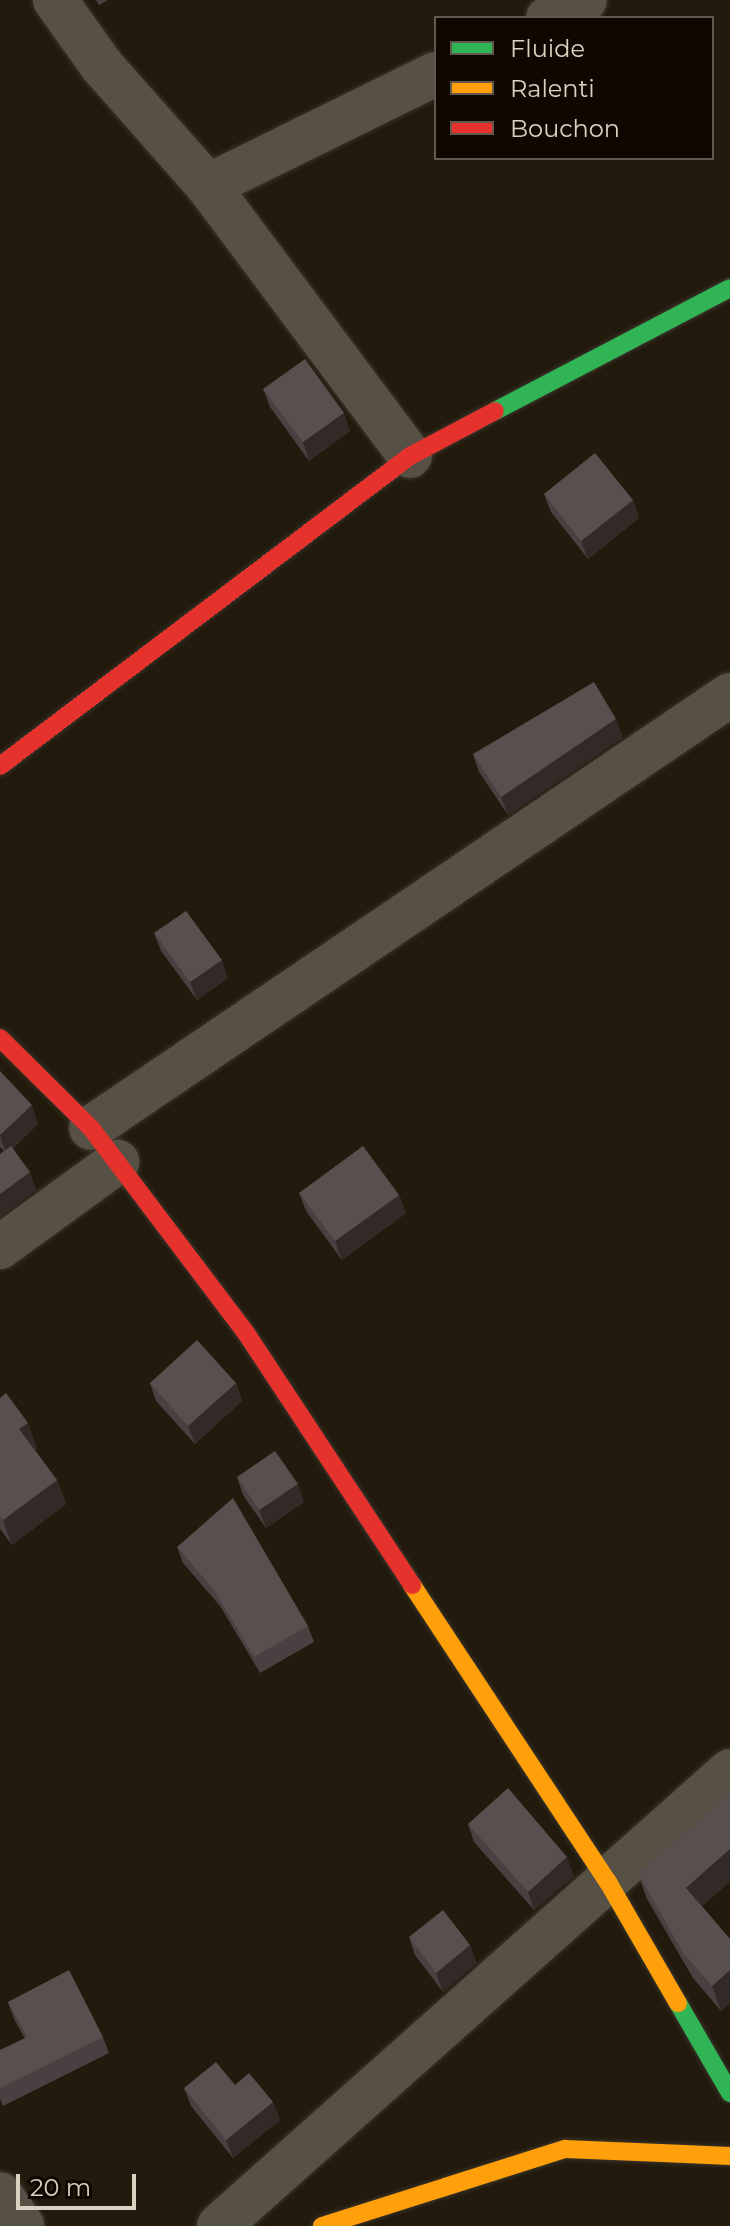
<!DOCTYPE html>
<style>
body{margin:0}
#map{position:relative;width:730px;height:2226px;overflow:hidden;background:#221a0c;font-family:Montserrat,sans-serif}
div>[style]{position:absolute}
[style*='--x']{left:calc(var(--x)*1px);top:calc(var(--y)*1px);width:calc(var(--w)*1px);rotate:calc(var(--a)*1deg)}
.roads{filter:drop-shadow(0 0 2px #39332a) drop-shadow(0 0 2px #39332a)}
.street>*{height:44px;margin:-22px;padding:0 22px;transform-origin:22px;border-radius:22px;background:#565045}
.fast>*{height:18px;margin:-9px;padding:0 9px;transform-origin:9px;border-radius:9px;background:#30b455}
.slow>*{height:18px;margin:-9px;padding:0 9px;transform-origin:9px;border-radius:9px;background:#ff9f0a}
.jam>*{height:18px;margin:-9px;padding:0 9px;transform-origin:9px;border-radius:9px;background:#e5322d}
.wall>*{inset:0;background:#484041}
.shaded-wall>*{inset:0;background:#322a26}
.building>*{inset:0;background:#58504e}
span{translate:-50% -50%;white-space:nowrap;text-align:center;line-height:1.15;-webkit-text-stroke:6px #0f0801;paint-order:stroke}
.legend{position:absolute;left:434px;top:16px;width:280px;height:144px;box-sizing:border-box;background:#0f0801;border:2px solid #61584e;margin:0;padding:10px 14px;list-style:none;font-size:24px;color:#dbd1c1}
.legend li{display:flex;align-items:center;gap:16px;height:40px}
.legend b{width:40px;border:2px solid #61584e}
.scale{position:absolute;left:16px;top:2174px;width:120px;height:36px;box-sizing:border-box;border:4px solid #dbd1c1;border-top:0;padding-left:10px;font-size:24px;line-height:28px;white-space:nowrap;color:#dbd1c1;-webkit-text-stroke:6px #0f0801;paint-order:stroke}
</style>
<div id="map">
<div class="roads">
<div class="street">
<div style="--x:55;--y:0;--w:81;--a:54.5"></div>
<div style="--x:102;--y:66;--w:160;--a:48.5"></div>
<div style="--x:208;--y:186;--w:337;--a:53.2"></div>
<div style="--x:548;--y:18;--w:41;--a:-25.9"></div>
<div style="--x:208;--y:186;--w:254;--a:-26.2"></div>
<div style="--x:91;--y:1128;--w:772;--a:-34.12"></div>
<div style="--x:0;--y:1247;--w:145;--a:-36"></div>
<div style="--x:0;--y:2194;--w:39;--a:55"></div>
<div style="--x:219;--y:2226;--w:684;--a:-41.68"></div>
</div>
<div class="fast">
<div style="--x:495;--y:411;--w:265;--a:-27.6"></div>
<div style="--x:678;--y:2003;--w:104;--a:60"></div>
</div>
<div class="slow">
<div style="--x:412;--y:1585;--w:356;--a:56.6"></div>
<div style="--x:608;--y:1882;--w:140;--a:60"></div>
<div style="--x:322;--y:2226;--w:255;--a:-17.6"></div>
<div style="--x:565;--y:2149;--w:165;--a:2.4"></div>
</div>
<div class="jam">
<div style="--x:0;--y:766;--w:514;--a:-37.09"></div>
<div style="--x:410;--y:456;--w:96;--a:-27.9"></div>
<div style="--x:0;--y:1038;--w:128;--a:44.7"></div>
<div style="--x:91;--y:1128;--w:257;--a:52.9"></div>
<div style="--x:246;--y:1333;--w:302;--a:56.6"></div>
</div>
</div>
<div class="wall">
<div style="clip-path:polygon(96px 0,108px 0,99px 5px)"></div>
<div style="clip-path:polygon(263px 389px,350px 431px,309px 461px,270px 407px)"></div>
<div style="clip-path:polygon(544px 494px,633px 500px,639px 518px,588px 559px,551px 512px)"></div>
<div style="clip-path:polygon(623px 737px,508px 815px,479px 772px,473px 754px)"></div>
<div style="clip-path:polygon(154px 933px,228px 978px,197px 1000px,161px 951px)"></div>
<div style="clip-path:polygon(0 1071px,38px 1124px,13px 1148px,36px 1190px,0 1217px,0 1154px,4px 1151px,0 1147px)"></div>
<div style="clip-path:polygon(299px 1193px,399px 1195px,406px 1213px,342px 1260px,306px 1211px)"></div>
<div style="clip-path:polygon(150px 1383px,236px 1383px,242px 1401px,195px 1444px,156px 1401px)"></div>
<div style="clip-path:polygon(0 1398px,37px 1448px,35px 1450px,57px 1480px,66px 1504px,12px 1545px,0 1529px)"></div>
<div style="clip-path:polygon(237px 1477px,304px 1502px,266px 1528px,243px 1495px)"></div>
<div style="clip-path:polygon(177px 1547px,308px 1626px,314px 1642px,260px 1673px,220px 1606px,183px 1563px)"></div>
<div style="clip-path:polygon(468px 1824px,574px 1876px,534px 1910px,474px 1842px)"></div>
<div style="clip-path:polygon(638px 1874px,702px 1906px,730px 1939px,730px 2003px,721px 2011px,693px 1978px,647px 1899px)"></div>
<div style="clip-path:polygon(409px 1937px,470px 1945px,476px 1963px,443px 1992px,415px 1955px)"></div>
<div style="clip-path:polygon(8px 2002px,103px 2037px,109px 2053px,3px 2106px,0 2099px,0 2050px,25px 2039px,14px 2019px)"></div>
<div style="clip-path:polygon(184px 2088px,273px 2102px,280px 2120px,233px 2158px,191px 2106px)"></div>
</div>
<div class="shaded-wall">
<div style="clip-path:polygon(344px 413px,350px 431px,309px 461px,303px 442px)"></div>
<div style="clip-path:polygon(633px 500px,639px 518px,588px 559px,581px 541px)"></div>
<div style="clip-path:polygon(616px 719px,623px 737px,508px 815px,501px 797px)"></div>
<div style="clip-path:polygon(222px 960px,228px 978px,197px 1000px,190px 982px)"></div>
<div style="clip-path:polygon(32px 1105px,38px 1124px,6px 1154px,0 1135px)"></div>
<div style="clip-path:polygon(30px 1172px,36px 1190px,0 1217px,0 1194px)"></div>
<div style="clip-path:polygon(399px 1195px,406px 1213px,342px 1260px,335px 1241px)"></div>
<div style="clip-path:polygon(236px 1383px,242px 1401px,195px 1444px,188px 1426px)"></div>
<div style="clip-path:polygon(28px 1423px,37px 1448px,28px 1454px,19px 1429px)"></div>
<div style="clip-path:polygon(57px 1480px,66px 1504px,12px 1545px,3px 1520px)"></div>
<div style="clip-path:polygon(298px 1484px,304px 1502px,266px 1528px,259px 1510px)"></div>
<div style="clip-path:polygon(730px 1849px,730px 1882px,695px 1912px,686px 1888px)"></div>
<div style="clip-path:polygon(567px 1857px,574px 1876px,534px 1910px,528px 1892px)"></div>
<div style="clip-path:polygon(470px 1945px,476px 1963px,443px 1992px,436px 1973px)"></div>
<div style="clip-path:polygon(730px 1970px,730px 2003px,721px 2011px,712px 1986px)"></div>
<div style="clip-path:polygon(273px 2102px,280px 2120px,233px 2158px,226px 2140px)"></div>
</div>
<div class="building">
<div style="clip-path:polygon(305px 359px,344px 413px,303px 442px,263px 389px)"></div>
<div style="clip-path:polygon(595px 453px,633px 500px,581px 541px,544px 494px)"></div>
<div style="clip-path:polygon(594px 682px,616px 719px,501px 797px,473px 754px)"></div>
<div style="clip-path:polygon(186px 911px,222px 960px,190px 982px,154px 933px)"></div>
<div style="clip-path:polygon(0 1071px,32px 1105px,0 1135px)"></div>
<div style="clip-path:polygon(11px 1146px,30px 1172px,0 1194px,0 1154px)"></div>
<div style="clip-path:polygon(363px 1146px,399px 1195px,335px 1241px,299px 1193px)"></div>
<div style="clip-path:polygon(197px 1340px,236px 1383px,188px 1426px,150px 1383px)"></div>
<div style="clip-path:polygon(6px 1393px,28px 1423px,19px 1429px,57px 1480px,3px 1520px,0 1516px,0 1398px)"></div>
<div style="clip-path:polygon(275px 1451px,298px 1484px,259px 1510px,237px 1477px)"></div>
<div style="clip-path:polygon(233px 1498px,308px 1626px,254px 1657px,214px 1590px,177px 1547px)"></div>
<div style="clip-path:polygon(508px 1788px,567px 1857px,528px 1892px,468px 1824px)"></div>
<div style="clip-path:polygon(730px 1794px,730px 1849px,686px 1888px,730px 1939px,730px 1970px,712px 1986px,684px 1954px,638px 1874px)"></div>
<div style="clip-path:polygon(443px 1910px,470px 1945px,436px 1973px,409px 1937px)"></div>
<div style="clip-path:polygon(69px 1970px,103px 2037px,0 2088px,0 2050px,27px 2037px,8px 2002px)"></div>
<div style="clip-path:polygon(216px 2062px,235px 2085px,249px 2073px,273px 2102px,226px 2140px,184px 2088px)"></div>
</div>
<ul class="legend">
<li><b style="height:10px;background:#30b455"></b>Fluide</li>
<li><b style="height:10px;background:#ff9f0a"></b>Ralenti</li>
<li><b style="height:10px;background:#e5322d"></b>Bouchon</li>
</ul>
<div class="scale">20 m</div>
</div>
